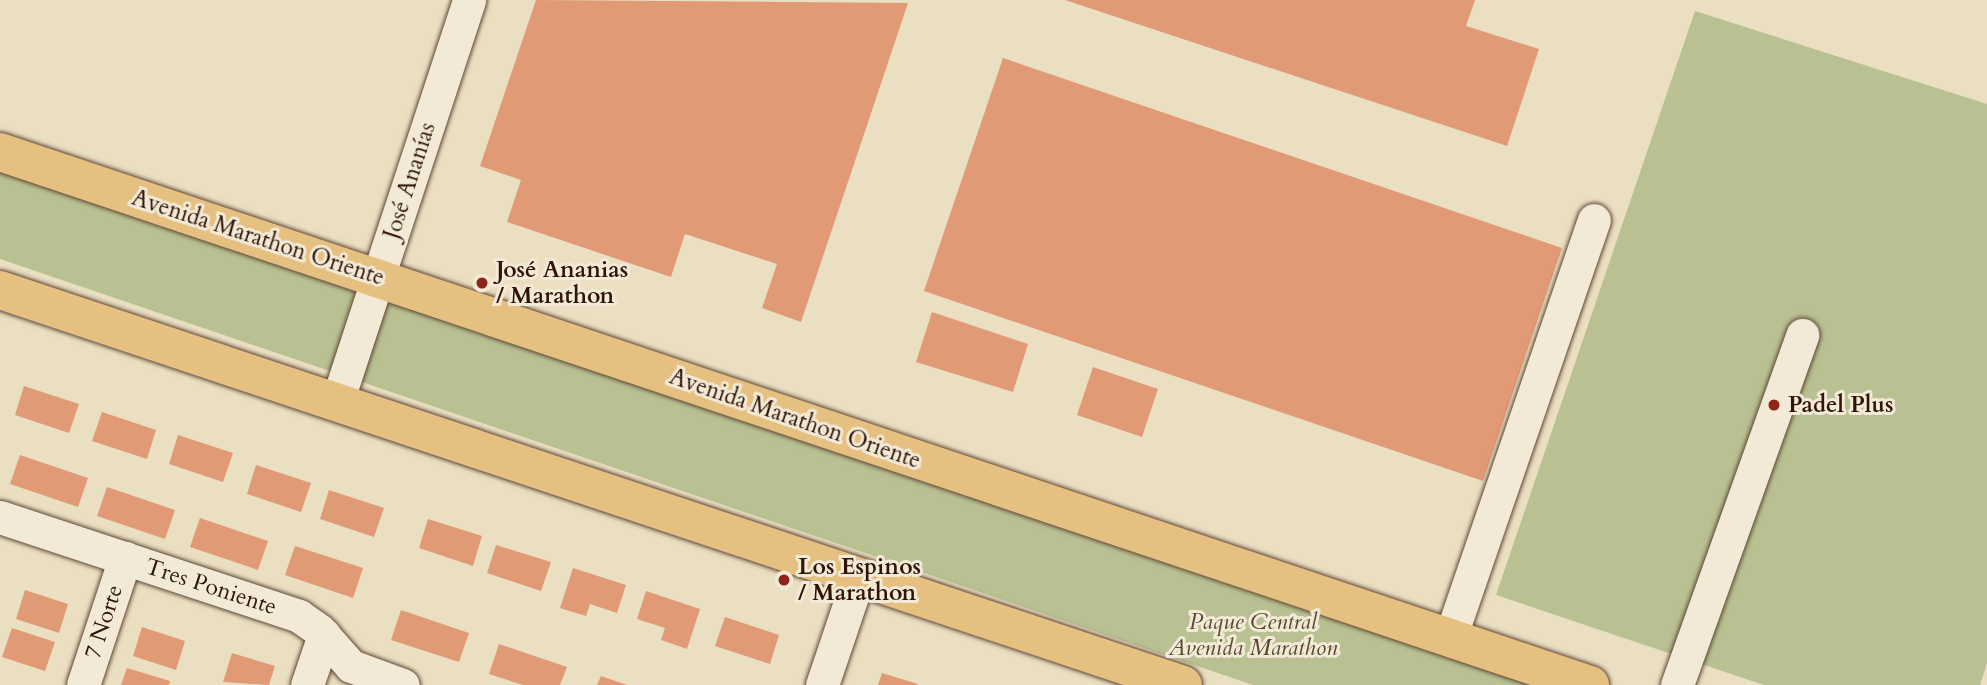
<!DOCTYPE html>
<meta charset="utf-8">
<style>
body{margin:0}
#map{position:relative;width:1987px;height:685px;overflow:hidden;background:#ebdfc2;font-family:Cardo,serif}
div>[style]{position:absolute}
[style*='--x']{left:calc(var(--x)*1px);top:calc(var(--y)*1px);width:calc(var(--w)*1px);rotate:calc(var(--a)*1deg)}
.green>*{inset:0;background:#b9c192}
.building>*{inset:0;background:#e09a75}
.roads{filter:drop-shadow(0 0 2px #5f4736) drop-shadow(0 0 2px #5f4736)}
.minor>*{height:33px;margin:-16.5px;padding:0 16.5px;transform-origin:16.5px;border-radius:16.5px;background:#f2ead7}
.major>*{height:38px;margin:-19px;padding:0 19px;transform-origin:19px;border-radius:19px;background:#e6c081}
.dots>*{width:19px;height:19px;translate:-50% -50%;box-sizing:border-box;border:4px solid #f2ead7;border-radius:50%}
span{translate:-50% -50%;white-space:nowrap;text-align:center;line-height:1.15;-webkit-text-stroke:6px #f2ead7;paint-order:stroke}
.street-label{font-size:23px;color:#301407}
.poi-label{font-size:23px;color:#301407;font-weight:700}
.left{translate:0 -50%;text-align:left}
.park-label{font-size:23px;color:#594831;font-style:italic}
</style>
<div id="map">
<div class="green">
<div style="clip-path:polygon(1695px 11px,1987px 104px,1987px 663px,1980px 685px,1764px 685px,1496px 595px)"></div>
<div style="clip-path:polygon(0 164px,1552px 685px,1253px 685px,0 259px)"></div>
</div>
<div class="building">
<div style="clip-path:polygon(536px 0,908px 3px,801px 322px,762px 308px,777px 264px,685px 234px,671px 277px,507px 222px,521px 180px,480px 166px)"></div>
<div style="clip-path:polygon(1065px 0,1475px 0,1466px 26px,1539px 49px,1507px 146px)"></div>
<div style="clip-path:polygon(1003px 58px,1562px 248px,1483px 481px,924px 291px)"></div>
<div style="clip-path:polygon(932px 312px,1028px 344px,1013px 392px,916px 362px)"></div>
<div style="clip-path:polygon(1093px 367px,1158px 389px,1142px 437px,1077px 415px)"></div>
<div style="clip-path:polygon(24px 386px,79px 404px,69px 433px,15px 415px)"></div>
<div style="clip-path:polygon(102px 412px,156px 430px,147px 459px,92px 441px)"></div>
<div style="clip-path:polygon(178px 435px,233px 453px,223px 482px,169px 464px)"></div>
<div style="clip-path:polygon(20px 455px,88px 478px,78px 507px,10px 484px)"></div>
<div style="clip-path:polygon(256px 465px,311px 483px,301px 512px,247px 494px)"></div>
<div style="clip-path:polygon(107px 487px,175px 510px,165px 539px,97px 516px)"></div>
<div style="clip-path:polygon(329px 490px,384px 508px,374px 537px,320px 519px)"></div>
<div style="clip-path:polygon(200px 518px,268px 541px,258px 570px,190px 547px)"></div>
<div style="clip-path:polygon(428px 519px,482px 536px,473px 566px,419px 548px)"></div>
<div style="clip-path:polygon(496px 545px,551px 562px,541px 591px,487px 573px)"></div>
<div style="clip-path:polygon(295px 546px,363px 568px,353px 598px,285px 575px)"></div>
<div style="clip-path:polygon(573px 568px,626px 585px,617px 613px,590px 604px,586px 616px,560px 608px)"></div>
<div style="clip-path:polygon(25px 590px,68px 604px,59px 633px,16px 619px)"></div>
<div style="clip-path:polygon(646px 591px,700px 609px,687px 649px,661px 640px,665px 628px,637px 619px)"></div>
<div style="clip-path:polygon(401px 610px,469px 633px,459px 662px,391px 640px)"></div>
<div style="clip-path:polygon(725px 617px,779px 635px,770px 664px,715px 646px)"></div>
<div style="clip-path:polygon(142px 627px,185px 641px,176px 670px,133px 656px)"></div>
<div style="clip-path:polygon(12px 628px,55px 642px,45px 671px,2px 657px)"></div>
<div style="clip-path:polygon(499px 644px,567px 667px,560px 685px,523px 685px,489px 674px)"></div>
<div style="clip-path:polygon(232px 653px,275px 666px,269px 685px,223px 682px)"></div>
<div style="clip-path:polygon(127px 668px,170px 681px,169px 685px,121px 685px)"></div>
<div style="clip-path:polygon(882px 673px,918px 684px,918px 685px,878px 685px)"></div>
<div style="clip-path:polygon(601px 676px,627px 685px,597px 685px)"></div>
</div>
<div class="roads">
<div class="minor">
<div style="--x:337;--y:402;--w:423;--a:-71.8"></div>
<div style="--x:0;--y:517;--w:315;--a:18.3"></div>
<div style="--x:299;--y:616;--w:24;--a:35"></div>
<div style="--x:319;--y:630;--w:48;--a:48.4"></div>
<div style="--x:351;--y:666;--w:55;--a:20.1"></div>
<div style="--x:1450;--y:638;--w:442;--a:-71"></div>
<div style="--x:83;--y:685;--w:134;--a:-71.7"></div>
<div style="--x:307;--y:685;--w:53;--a:-71.2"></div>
<div style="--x:822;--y:685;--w:115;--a:-71.3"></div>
<div style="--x:1677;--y:685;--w:372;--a:-70.3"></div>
</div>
<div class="major">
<div style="--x:0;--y:152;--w:1677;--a:18.53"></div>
<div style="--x:0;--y:290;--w:1247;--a:18.46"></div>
</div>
</div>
<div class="dots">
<div style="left:482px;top:283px;background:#8f2418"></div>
<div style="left:1774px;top:405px;background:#8f2418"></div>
<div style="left:784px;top:580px;background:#8f2418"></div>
</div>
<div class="street-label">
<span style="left:410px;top:181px;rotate:-72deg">José Ananías</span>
<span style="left:258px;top:238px;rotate:18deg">Avenida Marathon Oriente</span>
<span style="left:795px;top:419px;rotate:19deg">Avenida Marathon Oriente</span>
<span style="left:211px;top:587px;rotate:18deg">Tres Poniente</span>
<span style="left:104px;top:622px;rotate:-72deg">7 Norte</span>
</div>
<div class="poi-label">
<span class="left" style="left:496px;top:283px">José Ananias<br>/ Marathon</span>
<span class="left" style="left:1788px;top:405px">Padel Plus</span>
<span class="left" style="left:798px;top:580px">Los Espinos<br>/ Marathon</span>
</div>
<div class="park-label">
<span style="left:1253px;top:635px">Paque Central<br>Avenida Marathon</span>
</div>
</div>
